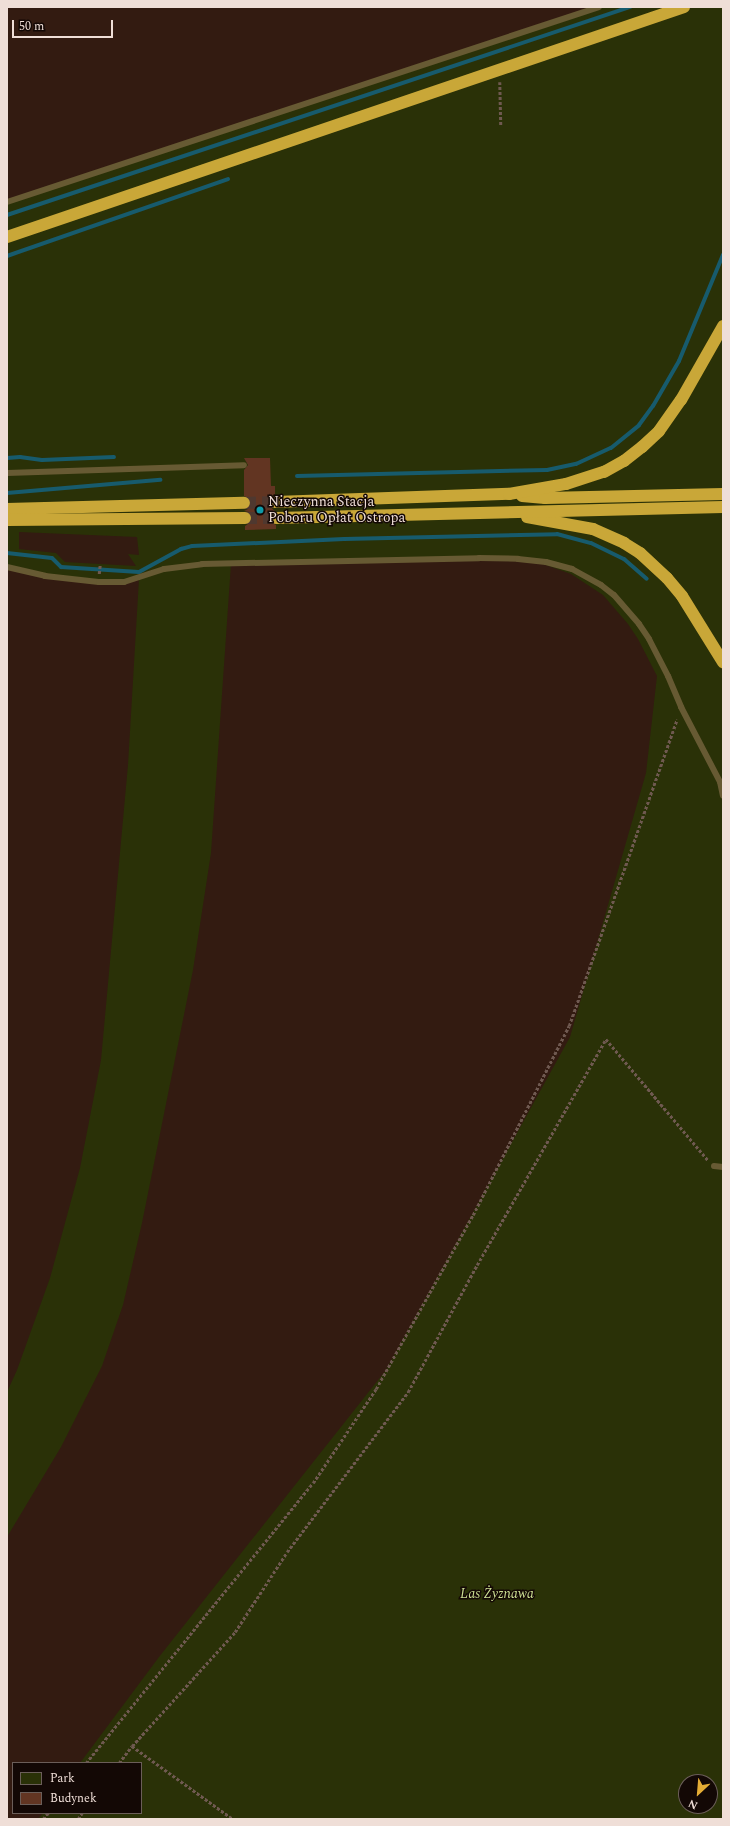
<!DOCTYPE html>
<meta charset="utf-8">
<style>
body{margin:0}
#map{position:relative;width:730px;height:1826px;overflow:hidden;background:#331b11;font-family:Spectral,serif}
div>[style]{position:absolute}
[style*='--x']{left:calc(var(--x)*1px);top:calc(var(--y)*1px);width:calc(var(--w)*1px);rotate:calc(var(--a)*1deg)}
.green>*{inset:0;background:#2a3107}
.stream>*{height:4px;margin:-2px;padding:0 2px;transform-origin:2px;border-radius:2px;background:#175b6d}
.building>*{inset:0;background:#623522}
.motorway-tunnel>*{height:12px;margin-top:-6px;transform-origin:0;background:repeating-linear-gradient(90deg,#4f382f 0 12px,transparent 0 18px)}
.path>*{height:2.5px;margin-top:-1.25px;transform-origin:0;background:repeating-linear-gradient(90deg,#6f5950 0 3px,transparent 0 5px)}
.service>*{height:6px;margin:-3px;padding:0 3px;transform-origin:3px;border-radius:3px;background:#675a33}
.motorway>*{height:12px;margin:-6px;padding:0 6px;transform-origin:6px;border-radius:6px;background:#c9a738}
.dots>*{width:11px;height:11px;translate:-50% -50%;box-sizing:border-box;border:2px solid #130805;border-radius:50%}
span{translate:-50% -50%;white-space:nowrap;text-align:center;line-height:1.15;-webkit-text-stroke:3px #130805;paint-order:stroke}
.poi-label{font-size:14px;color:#efded7}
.left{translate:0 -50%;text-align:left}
.park-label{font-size:14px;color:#cddf93;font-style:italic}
.frame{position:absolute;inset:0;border:8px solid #efded7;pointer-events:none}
.legend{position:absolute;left:12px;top:1762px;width:130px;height:52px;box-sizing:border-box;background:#130805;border:1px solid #6b5e59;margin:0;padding:5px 7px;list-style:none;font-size:12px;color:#efded7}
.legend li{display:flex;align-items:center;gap:8px;height:20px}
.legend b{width:20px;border:1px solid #6b5e59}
.north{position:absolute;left:678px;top:1774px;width:40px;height:40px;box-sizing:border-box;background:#130805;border:1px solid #6b5e59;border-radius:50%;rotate:206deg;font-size:11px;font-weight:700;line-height:16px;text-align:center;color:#efded7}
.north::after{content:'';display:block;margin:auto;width:14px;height:18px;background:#e5ad35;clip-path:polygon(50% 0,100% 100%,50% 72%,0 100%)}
.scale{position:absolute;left:12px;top:20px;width:101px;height:18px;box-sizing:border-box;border:2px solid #efded7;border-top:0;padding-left:5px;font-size:12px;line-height:14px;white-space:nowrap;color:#efded7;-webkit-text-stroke:3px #130805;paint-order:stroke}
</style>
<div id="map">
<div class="green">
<div style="clip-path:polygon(evenodd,599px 7px,723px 7px,723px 1819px,38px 1819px,43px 1813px,141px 1813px,141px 1763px,80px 1763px,159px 1657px,386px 1370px,570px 1037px,646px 773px,657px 676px,638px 639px,628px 624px,603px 595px,571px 574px,543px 564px,518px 559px,231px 564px,211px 853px,193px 970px,142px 1223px,123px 1305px,102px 1366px,61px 1447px,7px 1537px,7px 1392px,17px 1370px,50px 1278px,80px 1168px,101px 1060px,128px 765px,139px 579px,99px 582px,7px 567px,7px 202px,599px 7px,19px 532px,137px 537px,139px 555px,128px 554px,136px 566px,65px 562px,56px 553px,19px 549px,19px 532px,599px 7px,686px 1782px,710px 1782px,710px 1806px,686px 1806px,686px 1782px)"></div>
</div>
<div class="stream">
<div style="--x:7;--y:215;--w:657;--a:-18.46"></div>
<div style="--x:7;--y:256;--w:234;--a:-19.2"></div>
<div style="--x:7;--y:458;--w:13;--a:-4"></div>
<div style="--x:20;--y:457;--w:22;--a:8"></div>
<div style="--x:42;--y:460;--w:72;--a:-2.4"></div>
<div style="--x:297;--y:476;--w:250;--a:-1.4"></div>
<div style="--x:547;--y:470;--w:30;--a:-12"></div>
<div style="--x:576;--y:464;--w:38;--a:-25"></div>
<div style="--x:611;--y:448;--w:36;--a:-39"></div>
<div style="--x:639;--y:425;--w:24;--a:-54"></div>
<div style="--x:653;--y:406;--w:52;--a:-60"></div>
<div style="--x:679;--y:361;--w:115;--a:-67.5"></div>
<div style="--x:7;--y:493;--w:154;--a:-4.9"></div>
<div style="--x:7;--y:553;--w:45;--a:6.3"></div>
<div style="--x:52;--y:558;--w:13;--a:45"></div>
<div style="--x:61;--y:567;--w:78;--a:3.7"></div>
<div style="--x:139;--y:572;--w:48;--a:-28.7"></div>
<div style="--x:181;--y:549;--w:11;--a:-15"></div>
<div style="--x:192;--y:546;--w:152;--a:-2.6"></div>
<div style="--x:344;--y:539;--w:213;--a:-1.3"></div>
<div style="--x:557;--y:534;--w:35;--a:15"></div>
<div style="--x:591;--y:543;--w:37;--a:26"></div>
<div style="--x:624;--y:559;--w:30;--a:41"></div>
</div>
<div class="building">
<div style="clip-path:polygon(244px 458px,270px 458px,271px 486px,275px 486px,275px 494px,269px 498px,268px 503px,269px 506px,275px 511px,270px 514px,269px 519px,270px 522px,276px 525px,276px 529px,245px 530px,245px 526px,251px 522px,252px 518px,249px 512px,244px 511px,248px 509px,251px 503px,250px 499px,244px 496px,244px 470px,248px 465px)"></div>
</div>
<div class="motorway-tunnel">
<div style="--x:244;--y:503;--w:31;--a:-2"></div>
<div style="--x:245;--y:518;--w:31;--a:0"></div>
</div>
<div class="path">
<div style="--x:500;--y:82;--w:44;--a:88.7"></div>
<div style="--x:99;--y:574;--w:10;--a:-84"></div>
<div style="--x:132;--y:1746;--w:125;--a:35.9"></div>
<div style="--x:86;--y:1763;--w:360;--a:-51"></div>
<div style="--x:313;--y:1483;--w:113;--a:-56.2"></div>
<div style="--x:376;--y:1389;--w:199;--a:-60.9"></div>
<div style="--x:473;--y:1215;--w:212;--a:-63.1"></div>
<div style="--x:569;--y:1026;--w:325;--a:-70.6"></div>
<div style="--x:119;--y:1763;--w:21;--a:-53"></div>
<div style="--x:132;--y:1746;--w:154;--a:-47.9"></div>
<div style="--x:235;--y:1632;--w:95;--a:-57"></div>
<div style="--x:287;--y:1552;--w:201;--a:-52.9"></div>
<div style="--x:408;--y:1392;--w:145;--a:-61.5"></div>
<div style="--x:477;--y:1265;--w:260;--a:-60.3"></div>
<div style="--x:606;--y:1039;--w:158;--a:49.9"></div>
<div style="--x:43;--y:1819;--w:8;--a:-50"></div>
<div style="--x:78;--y:1819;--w:7;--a:-56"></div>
</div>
<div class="service">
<div style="--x:7;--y:202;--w:623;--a:-18.23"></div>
<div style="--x:7;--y:473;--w:237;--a:-1.9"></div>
<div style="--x:7;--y:567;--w:39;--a:13"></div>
<div style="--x:45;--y:576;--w:54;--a:6.3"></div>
<div style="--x:99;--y:582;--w:25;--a:0"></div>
<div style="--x:124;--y:582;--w:42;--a:-18"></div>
<div style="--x:164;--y:569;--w:38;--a:-7"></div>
<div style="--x:202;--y:564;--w:277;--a:-1.2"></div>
<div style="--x:479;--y:558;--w:39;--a:1"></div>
<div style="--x:518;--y:559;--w:28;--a:6"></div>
<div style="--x:546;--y:562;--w:27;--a:15"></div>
<div style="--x:572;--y:569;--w:33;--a:29"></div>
<div style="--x:601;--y:585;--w:16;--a:38"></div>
<div style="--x:614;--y:595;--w:38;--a:49"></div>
<div style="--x:639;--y:624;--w:18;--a:56"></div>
<div style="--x:649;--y:639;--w:42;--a:62.8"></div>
<div style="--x:668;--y:676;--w:34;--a:67"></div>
<div style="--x:681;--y:707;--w:85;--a:62.5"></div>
<div style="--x:720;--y:782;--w:14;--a:78"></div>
<div style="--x:714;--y:1166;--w:9;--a:6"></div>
</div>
<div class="motorway">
<div style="--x:7;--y:237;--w:715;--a:-18.76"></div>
<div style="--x:522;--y:496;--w:23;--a:5"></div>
<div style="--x:545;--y:498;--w:178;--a:-1.3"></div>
<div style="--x:275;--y:502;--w:234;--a:-2"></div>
<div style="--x:509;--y:494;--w:58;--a:-10"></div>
<div style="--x:566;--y:484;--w:40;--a:-18"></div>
<div style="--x:604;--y:472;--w:23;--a:-29"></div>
<div style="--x:624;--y:461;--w:23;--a:-38"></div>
<div style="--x:642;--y:447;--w:23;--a:-43"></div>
<div style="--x:659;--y:431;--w:38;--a:-55"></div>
<div style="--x:681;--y:400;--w:85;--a:-60.4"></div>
<div style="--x:7;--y:509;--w:237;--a:-1.5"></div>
<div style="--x:527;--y:517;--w:67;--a:10.3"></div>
<div style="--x:593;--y:529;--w:34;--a:24"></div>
<div style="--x:624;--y:543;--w:19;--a:32"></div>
<div style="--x:640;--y:553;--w:37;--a:43"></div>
<div style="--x:667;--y:578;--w:23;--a:50"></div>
<div style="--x:682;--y:596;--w:78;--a:58.2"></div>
<div style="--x:276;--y:518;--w:447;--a:-1.4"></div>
<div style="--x:7;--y:520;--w:238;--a:-0.5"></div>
</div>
<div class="dots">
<div style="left:260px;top:510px;background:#0f9aa8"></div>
</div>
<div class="poi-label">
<span class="left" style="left:268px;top:510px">Nieczynna Stacja<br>Poboru Opłat Ostropa</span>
</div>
<div class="park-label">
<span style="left:497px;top:1594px">Las Żyznawa</span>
</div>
<div class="frame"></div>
<ul class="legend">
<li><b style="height:11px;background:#2a3107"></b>Park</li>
<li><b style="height:11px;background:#623522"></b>Budynek</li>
</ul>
<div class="north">N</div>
<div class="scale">50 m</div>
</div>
